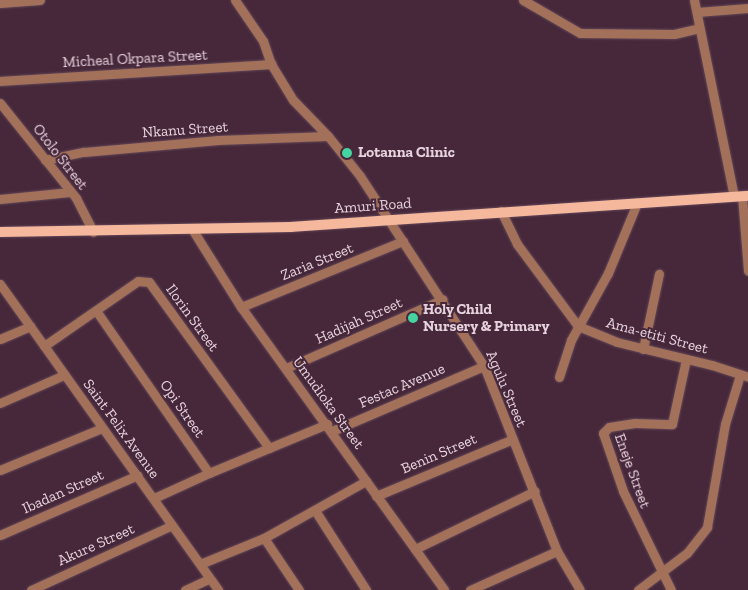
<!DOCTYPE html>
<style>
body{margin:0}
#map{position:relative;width:748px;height:590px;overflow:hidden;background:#46283a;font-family:"Zilla Slab",serif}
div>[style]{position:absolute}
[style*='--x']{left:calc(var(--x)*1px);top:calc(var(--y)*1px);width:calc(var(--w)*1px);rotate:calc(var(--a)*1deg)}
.roads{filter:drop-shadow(0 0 1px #634758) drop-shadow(0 0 1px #634758)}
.minor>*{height:9px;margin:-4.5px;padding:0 4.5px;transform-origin:4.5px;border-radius:4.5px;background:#a3705a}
.major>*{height:10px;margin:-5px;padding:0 5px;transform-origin:5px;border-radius:5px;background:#f6b89d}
.dots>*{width:14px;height:14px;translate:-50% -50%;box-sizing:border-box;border:2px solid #46283a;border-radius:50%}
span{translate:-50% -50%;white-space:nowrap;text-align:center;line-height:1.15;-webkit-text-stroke:4px #46283a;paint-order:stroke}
.street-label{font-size:15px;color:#e7d3de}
.poi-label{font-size:15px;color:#e7d3de;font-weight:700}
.left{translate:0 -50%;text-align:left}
</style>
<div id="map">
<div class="roads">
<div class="minor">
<div style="--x:235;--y:0;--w:50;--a:55.7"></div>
<div style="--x:263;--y:41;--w:24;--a:71"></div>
<div style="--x:271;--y:64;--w:42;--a:58.6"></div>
<div style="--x:293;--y:100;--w:50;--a:45.8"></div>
<div style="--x:328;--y:136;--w:51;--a:51.3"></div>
<div style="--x:360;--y:176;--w:227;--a:56.9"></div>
<div style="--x:484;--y:366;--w:199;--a:68.5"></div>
<div style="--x:557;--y:551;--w:45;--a:59.5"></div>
<div style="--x:523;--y:0;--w:66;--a:30.1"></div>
<div style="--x:580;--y:33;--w:94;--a:0.6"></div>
<div style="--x:674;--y:34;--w:26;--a:-13"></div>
<div style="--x:694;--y:0;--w:200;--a:78.5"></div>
<div style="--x:0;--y:3;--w:40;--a:-4.3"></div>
<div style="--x:697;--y:12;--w:51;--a:-4.5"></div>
<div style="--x:0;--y:81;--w:272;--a:-3.6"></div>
<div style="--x:0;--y:103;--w:122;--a:51.3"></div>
<div style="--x:76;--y:198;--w:38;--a:63"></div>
<div style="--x:45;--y:160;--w:40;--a:-12"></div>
<div style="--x:84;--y:152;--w:135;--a:-5.1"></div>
<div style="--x:218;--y:140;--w:110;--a:-2.1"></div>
<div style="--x:742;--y:196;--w:75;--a:85.4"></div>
<div style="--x:0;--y:199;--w:70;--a:-5.7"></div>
<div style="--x:501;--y:211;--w:37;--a:64"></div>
<div style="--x:517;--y:244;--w:102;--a:53.4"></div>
<div style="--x:578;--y:326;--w:42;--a:22.3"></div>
<div style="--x:617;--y:342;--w:98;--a:13.6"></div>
<div style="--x:712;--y:365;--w:38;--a:18"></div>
<div style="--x:192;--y:229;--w:92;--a:57.9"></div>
<div style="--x:241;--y:307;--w:348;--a:54.3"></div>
<div style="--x:0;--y:284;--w:376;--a:54.5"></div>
<div style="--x:241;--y:307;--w:175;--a:-22.2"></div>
<div style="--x:97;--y:312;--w:196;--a:55.2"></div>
<div style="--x:209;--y:473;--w:60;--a:155.6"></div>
<div style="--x:0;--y:339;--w:33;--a:-23"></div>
<div style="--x:44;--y:346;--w:114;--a:-34.7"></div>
<div style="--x:138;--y:281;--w:11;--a:5"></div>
<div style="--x:149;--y:282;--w:205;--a:54.1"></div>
<div style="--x:643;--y:349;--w:77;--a:-78"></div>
<div style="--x:286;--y:368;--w:171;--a:-23.7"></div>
<div style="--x:559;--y:377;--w:39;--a:-72"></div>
<div style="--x:571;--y:340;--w:77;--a:-61.1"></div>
<div style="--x:608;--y:273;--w:76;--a:-67.5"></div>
<div style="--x:0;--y:403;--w:70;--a:-23.6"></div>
<div style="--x:332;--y:431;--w:165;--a:-23.2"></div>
<div style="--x:0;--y:470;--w:110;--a:-22.4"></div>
<div style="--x:209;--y:473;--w:128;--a:-22.6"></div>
<div style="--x:376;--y:496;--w:148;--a:-22.6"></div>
<div style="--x:316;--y:512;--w:93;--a:57.3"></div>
<div style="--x:0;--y:535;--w:150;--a:-23.5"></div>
<div style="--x:264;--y:538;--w:63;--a:56.1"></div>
<div style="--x:415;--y:549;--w:133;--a:-25.8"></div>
<div style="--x:200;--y:564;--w:69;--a:-22.1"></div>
<div style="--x:264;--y:538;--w:117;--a:-29.2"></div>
<div style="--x:31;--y:590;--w:155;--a:-24.7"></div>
<div style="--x:185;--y:590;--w:26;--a:-25"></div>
<div style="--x:470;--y:590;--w:95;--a:-24.1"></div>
<div style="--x:638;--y:590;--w:61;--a:-37.1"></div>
<div style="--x:687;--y:553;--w:33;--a:-52"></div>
<div style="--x:707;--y:527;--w:105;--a:-80.1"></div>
<div style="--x:725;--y:424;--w:51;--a:-73"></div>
<div style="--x:671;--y:590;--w:110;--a:-115.9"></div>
<div style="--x:623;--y:491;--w:61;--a:-109"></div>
<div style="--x:603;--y:433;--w:8;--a:-45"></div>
<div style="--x:609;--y:427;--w:26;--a:-9"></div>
<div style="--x:635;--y:423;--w:37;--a:2"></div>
<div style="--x:672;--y:424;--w:66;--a:-77.8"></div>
</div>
<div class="major">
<div style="--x:0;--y:232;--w:291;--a:-1"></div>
<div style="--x:291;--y:227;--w:458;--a:-3.9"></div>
</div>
</div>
<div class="dots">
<div style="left:347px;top:153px;background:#45d49f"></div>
<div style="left:413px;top:318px;background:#45d49f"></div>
</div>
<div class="street-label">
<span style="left:135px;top:59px;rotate:-3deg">Micheal Okpara Street</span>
<span style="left:185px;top:130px;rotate:-4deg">Nkanu Street</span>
<span style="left:60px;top:157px;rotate:52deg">Otolo Street</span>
<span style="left:373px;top:206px;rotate:-4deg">Amuri Road</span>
<span style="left:317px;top:262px;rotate:-22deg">Zaria Street</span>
<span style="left:192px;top:318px;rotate:54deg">Ilorin Street</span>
<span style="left:359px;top:321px;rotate:-24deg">Hadijah Street</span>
<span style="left:657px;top:336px;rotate:15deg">Ama-etiti Street</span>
<span style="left:402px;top:386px;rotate:-23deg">Festac Avenue</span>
<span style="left:506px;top:389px;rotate:67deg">Agulu Street</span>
<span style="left:328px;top:403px;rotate:54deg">Umudioka Street</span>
<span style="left:182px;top:409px;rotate:55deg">Opi Street</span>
<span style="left:121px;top:429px;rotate:54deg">Saint Felix Avenue</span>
<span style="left:439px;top:454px;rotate:-23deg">Benin Street</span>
<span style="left:632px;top:471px;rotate:70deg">Eneje Street</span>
<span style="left:63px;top:492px;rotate:-24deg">Ibadan Street</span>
<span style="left:96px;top:545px;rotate:-24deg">Akure Street</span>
</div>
<div class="poi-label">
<span class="left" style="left:358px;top:153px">Lotanna Clinic</span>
<span class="left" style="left:423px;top:318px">Holy Child<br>Nursery &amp; Primary</span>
</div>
</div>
